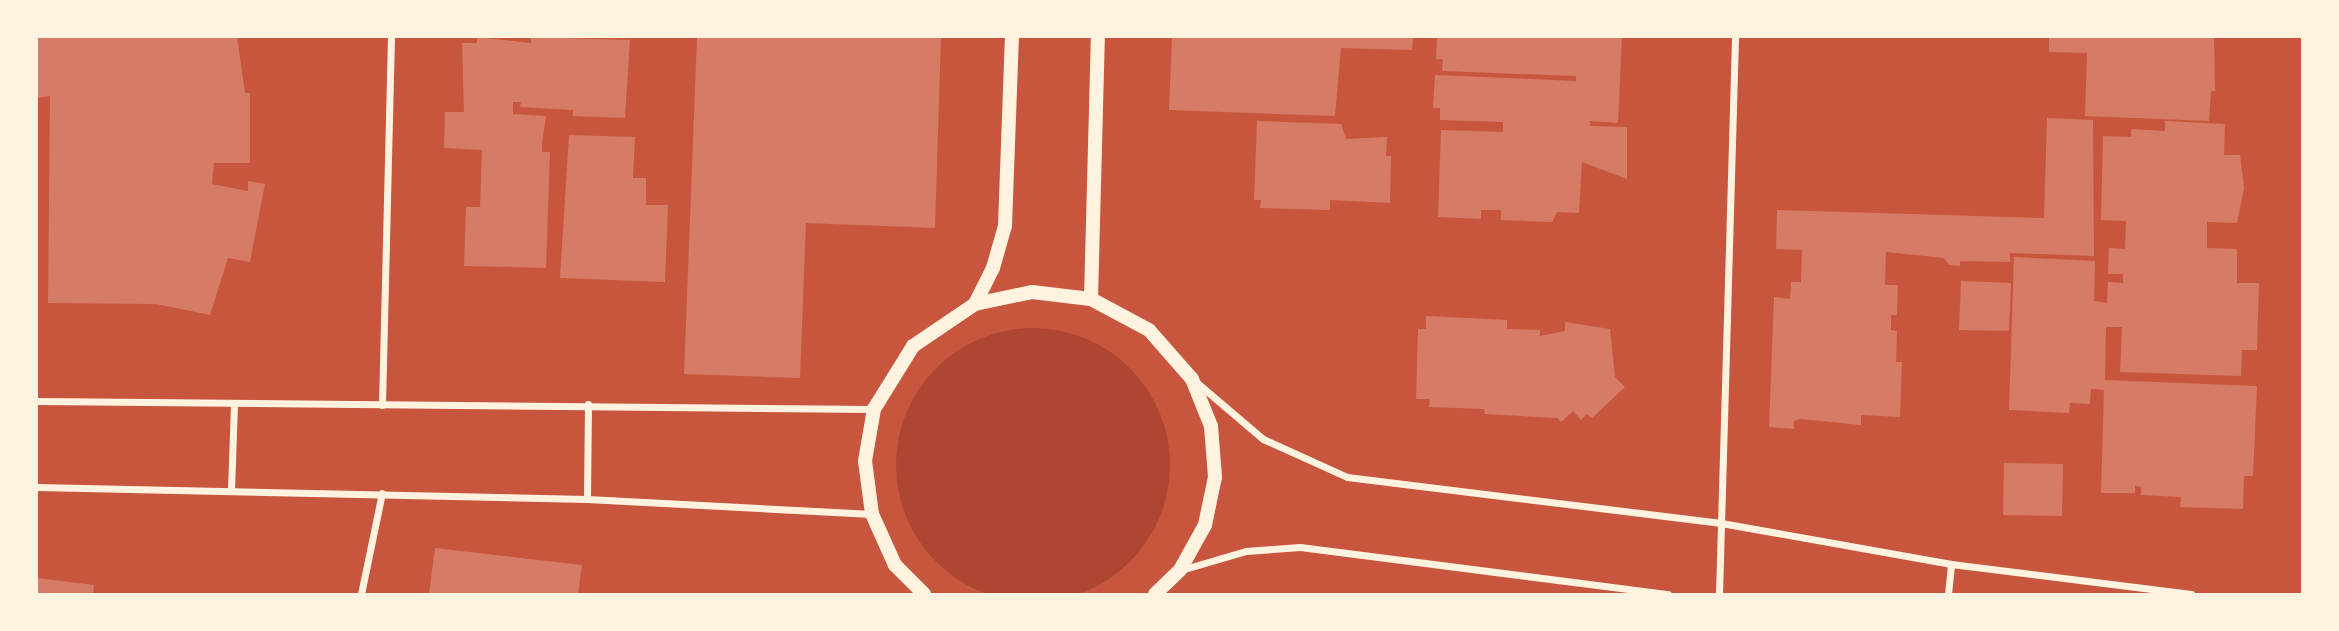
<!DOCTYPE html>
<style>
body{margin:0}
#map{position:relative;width:2339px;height:631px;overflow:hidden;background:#c8553d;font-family:Ubuntu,sans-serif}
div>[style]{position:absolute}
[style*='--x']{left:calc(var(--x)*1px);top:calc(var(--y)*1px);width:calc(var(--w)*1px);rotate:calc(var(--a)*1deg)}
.green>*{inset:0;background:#ae4732}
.round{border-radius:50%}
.building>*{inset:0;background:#d67c66}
.minor>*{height:7px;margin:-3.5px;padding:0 3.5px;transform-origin:3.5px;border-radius:3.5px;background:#fff3e0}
.secondary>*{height:14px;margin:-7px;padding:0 7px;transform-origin:7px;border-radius:7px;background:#fff3e0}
span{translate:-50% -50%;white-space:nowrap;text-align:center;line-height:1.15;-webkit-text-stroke:7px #fff3e0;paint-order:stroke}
.frame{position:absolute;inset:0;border:38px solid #fff3e0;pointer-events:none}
</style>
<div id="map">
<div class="green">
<div class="round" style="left:896px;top:328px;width:274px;height:274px"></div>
</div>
<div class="building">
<div style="clip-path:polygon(37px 37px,237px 37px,245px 93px,250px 93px,250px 163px,214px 163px,212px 184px,248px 191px,248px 181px,265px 184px,250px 262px,228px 258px,210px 315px,156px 304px,48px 303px,50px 96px,37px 98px)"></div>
<div style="clip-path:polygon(477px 37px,531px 43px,531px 37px,630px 40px,625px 118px,573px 116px,573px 110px,520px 107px,521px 102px,513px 102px,513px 114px,546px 116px,542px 143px,542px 152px,550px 152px,546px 268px,464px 266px,466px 207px,480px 207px,482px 150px,444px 148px,445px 112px,464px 112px,462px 43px,477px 43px)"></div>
<div style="clip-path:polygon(697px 37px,941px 37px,935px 228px,806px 223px,800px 378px,684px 374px)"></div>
<div style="clip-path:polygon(1172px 37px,1413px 37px,1412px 50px,1341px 48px,1335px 116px,1169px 110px)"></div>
<div style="clip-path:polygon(1437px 37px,1622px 37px,1618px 123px,1590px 121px,1590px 126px,1627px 127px,1627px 179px,1582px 162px,1579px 213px,1557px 212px,1552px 222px,1501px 220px,1501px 210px,1481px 210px,1481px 219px,1438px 217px,1441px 130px,1503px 132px,1503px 122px,1440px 120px,1440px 108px,1433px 108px,1435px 75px,1576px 81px,1576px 76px,1442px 71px,1443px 59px,1436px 59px)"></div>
<div style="clip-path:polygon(2049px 37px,2214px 37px,2215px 91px,2211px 91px,2209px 121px,2085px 116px,2087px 53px,2049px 52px)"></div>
<div style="clip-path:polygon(2047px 118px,2093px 120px,2094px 256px,2010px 253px,2010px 262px,1960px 261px,1960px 266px,1949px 265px,1944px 258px,1886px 252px,1885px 285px,1898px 285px,1897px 315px,1891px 315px,1891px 330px,1897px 331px,1896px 362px,1902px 362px,1900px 417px,1861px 415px,1861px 425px,1800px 419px,1794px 421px,1794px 429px,1769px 427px,1774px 297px,1790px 299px,1791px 282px,1801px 282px,1802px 250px,1776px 249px,1777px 210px,2044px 218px)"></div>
<div style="clip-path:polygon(1257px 121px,1341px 124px,1346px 139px,1387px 137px,1386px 156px,1391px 156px,1390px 203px,1330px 200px,1330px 210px,1260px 208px,1261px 200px,1254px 200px)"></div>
<div style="clip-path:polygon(2165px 121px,2225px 124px,2224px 155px,2240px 155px,2244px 188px,2237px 223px,2207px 222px,2207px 248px,2237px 249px,2237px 283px,2259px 283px,2257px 350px,2242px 350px,2241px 376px,2120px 372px,2122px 327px,2106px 327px,2105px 380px,2257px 386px,2253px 476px,2244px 476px,2243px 509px,2180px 507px,2181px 497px,2141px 495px,2141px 487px,2135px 486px,2135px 493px,2101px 493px,2104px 390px,2091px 389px,2090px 404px,2070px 403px,2069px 413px,2009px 410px,2014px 257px,2095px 261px,2094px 301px,2107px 303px,2108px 282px,2123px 283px,2123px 274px,2108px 274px,2109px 248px,2125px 249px,2126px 221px,2101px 220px,2103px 136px,2131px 137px,2131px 129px,2165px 131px)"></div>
<div style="clip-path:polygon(569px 135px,635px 137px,633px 178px,646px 178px,646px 205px,668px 205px,665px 282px,560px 278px)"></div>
<div style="clip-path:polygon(1961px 281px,2011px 283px,2009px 331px,1959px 330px)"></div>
<div style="clip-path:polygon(1426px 316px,1507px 320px,1507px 329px,1540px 330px,1540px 336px,1565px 331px,1565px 322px,1610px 329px,1615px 377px,1625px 387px,1592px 418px,1587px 414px,1581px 420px,1573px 411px,1561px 422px,1557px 418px,1485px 414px,1484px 409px,1429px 407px,1430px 399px,1416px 399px,1418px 329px,1426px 329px)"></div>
<div style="clip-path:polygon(2004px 463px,2063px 464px,2062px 516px,2003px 515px)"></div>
<div style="clip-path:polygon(435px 548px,582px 565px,578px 594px,429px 594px)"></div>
<div style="clip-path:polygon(37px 578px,94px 585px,93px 594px,37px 594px)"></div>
</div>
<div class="minor">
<div style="--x:1196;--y:382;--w:88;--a:40.4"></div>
<div style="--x:1263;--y:439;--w:92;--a:24.3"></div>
<div style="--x:1347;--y:477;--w:377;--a:7"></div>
<div style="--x:1721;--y:523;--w:234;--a:10.1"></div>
<div style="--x:1951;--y:564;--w:242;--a:7.1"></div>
<div style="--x:37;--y:401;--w:836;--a:0.55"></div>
<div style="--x:382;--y:405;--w:368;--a:-88.6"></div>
<div style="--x:37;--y:487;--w:550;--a:1.25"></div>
<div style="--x:587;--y:499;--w:285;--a:3"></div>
<div style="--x:231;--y:490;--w:86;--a:-88"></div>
<div style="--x:587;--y:499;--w:95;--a:-89.4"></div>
<div style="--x:1181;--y:570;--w:68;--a:-16.3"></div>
<div style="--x:1246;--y:551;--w:54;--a:-4.2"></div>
<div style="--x:1300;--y:547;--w:371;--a:7.3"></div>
<div style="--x:361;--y:594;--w:103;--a:-78.3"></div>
<div style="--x:1719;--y:594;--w:557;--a:-88.35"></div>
<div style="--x:1948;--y:594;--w:30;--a:-84"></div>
</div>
<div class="secondary">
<div style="--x:1091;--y:299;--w:262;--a:-88.5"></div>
<div style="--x:975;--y:304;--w:40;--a:-63.4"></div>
<div style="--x:993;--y:268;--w:44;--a:-74.1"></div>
<div style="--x:1005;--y:226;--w:189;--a:-87.9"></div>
<div style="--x:924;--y:594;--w:41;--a:-135"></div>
<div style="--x:895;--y:565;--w:56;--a:-114.3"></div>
<div style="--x:872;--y:514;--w:53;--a:-97.5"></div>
<div style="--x:865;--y:461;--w:53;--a:-80.2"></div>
<div style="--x:874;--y:409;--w:74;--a:-58.2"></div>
<div style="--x:913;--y:346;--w:75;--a:-34.1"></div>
<div style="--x:975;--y:304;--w:58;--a:-11.9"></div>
<div style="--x:1032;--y:292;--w:59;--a:6.8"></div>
<div style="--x:1091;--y:299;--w:66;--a:28.1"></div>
<div style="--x:1149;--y:330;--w:65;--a:48.7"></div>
<div style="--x:1192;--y:379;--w:51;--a:68"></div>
<div style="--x:1211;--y:426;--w:51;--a:85.5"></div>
<div style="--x:1215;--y:477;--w:49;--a:101.8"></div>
<div style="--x:1205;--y:525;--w:51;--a:119.1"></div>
<div style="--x:1180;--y:570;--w:35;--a:136"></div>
</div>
<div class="frame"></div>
</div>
